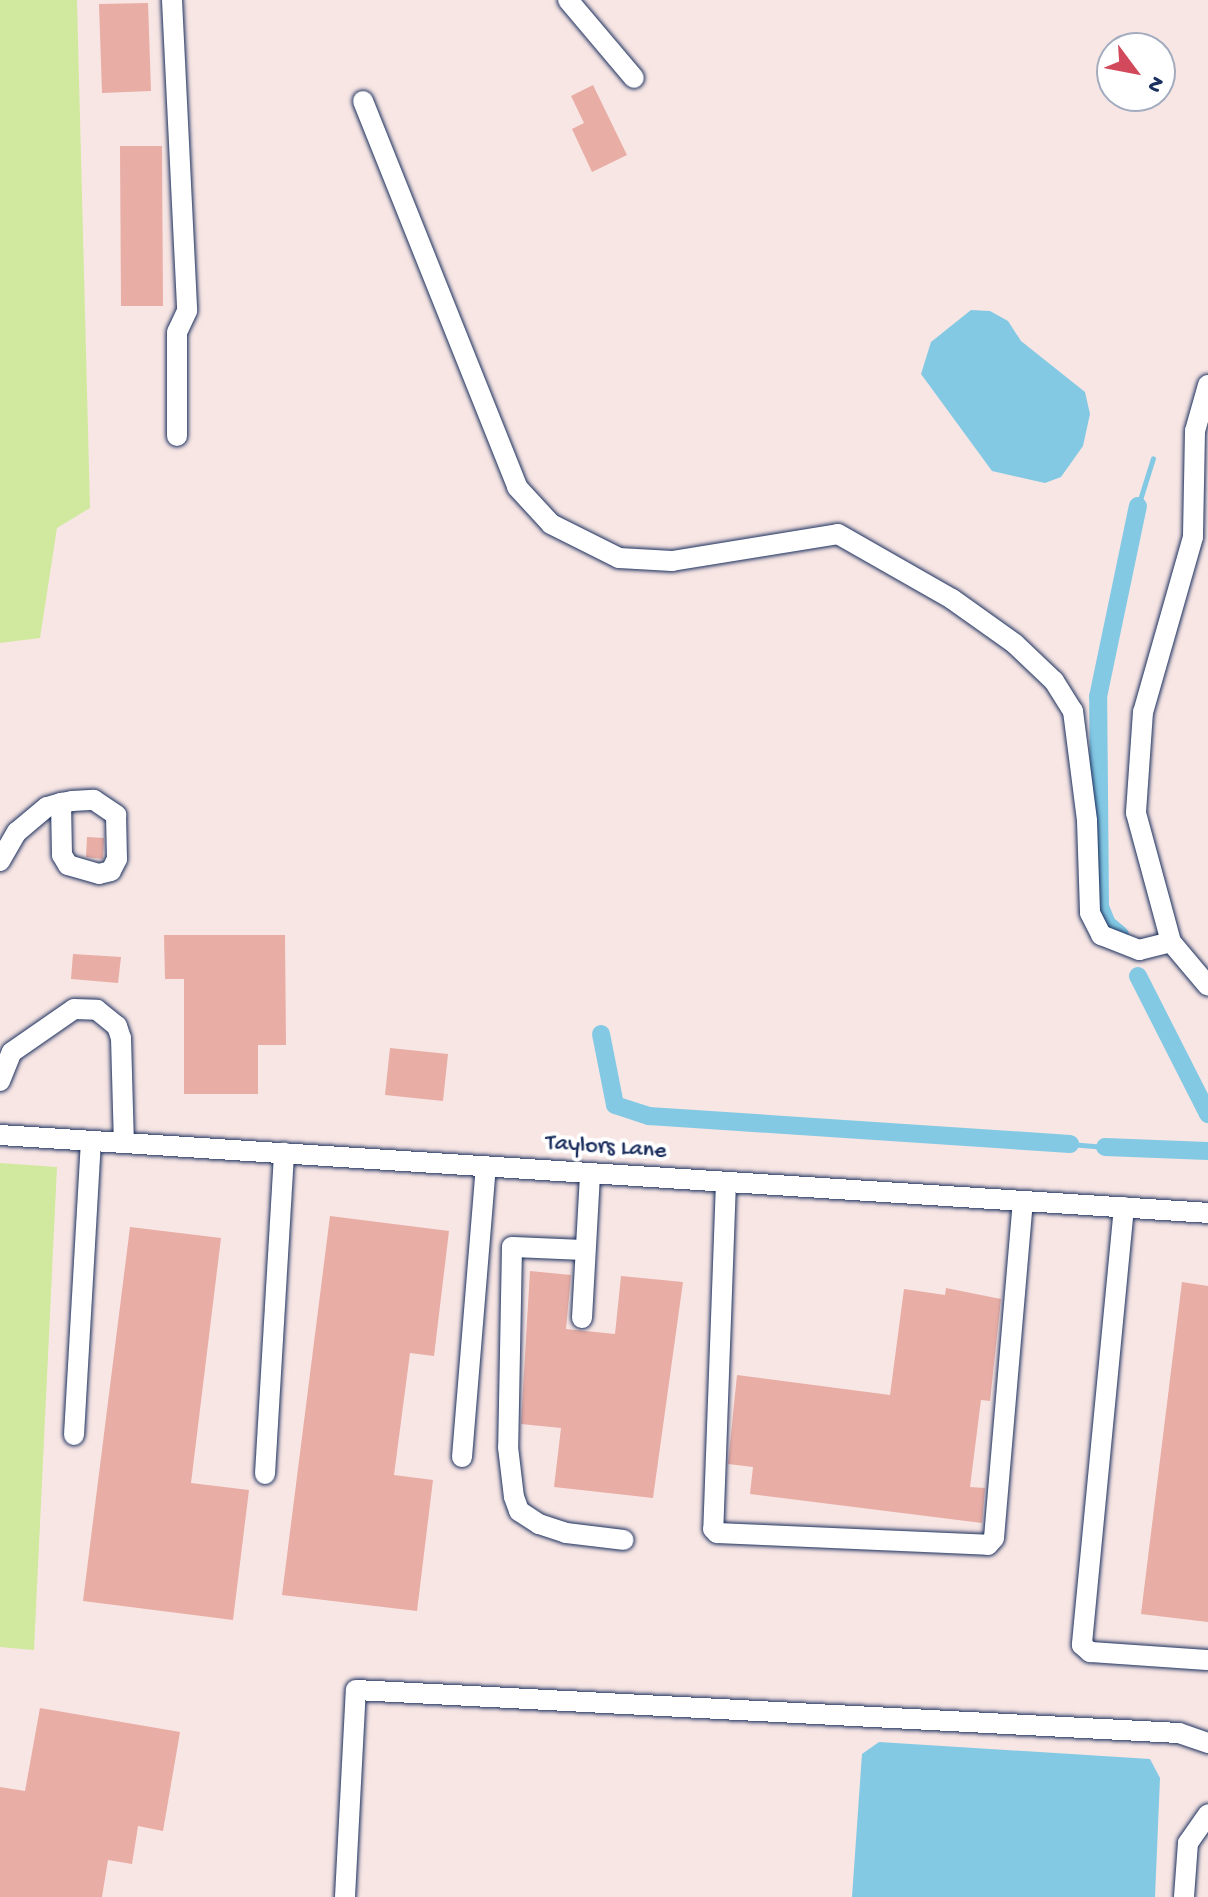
<!DOCTYPE html>
<style>
body{margin:0}
#map{position:relative;width:1208px;height:1897px;overflow:hidden;background:#fff;font-family:"Gochi Hand",sans-serif}
div>[style]{position:absolute}
[style*='--x']{left:calc(var(--x)*1px);top:calc(var(--y)*1px);width:calc(var(--w)*1px);rotate:calc(var(--a)*1deg)}
.built>*{inset:0;background:#f8e6e4}
.green>*{inset:0;background:#d1e99e}
.water>*{inset:0;background:#83c9e4}
.stream>*{height:5px;margin:-2.5px;padding:0 2.5px;transform-origin:2.5px;border-radius:2.5px;background:#83c9e4}
.canal>*{height:18px;margin:-9px;padding:0 9px;transform-origin:9px;border-radius:9px;background:#83c9e4}
.building>*{inset:0;background:#e8ada5}
.roads{filter:drop-shadow(0 0 2px #1b2f5e) drop-shadow(0 0 2px #1b2f5e)}
.minor>*{height:20px;margin:-10px;padding:0 10px;transform-origin:10px;border-radius:10px;background:#fff}
span{translate:-50% -50%;white-space:nowrap;text-align:center;line-height:1.15;-webkit-text-stroke:8px #fff;paint-order:stroke}
.street-label{font-size:24px;color:#1b2f5e}
.north{position:absolute;left:1096px;top:32px;width:80px;height:80px;box-sizing:border-box;background:#fff;border:2px solid #a4acbf;border-radius:50%;rotate:122deg;font-size:22px;font-weight:700;line-height:32px;text-align:center;color:#1b2f5e}
.north::after{content:'';display:block;margin:auto;width:28px;height:36px;background:#d1495b;clip-path:polygon(50% 0,100% 100%,50% 72%,0 100%)}
</style>
<div id="map">
<div class="built">
<div style="clip-path:polygon(evenodd,0 0,1208px 0,1208px 1897px,0 1897px,0 0,1112px 48px,1160px 48px,1160px 96px,1112px 96px,1112px 48px)"></div>
</div>
<div class="green">
<div style="clip-path:polygon(0 0,77px 0,90px 508px,57px 528px,40px 638px,0 643px)"></div>
<div style="clip-path:polygon(0 1163px,57px 1167px,34px 1650px,0 1647px)"></div>
</div>
<div class="water">
<div style="clip-path:polygon(971px 310px,990px 311px,1008px 321px,1021px 341px,1085px 392px,1090px 414px,1083px 446px,1061px 477px,1045px 483px,992px 471px,921px 374px,931px 342px)"></div>
<div style="clip-path:polygon(879px 1742px,1150px 1759px,1160px 1778px,1155px 1897px,852px 1897px,862px 1754px)"></div>
</div>
<div class="stream">
<div style="--x:1138;--y:506;--w:50;--a:-72.6"></div>
<div style="--x:1070;--y:1144;--w:35;--a:5"></div>
</div>
<div class="canal">
<div style="--x:1120;--y:935;--w:17;--a:-140"></div>
<div style="--x:1107;--y:924;--w:18;--a:-112"></div>
<div style="--x:1100;--y:907;--w:210;--a:-90.5"></div>
<div style="--x:1098;--y:697;--w:195;--a:-78.2"></div>
<div style="--x:1138;--y:976;--w:155;--a:63.1"></div>
<div style="--x:601;--y:1034;--w:72;--a:78.8"></div>
<div style="--x:615;--y:1105;--w:36;--a:18"></div>
<div style="--x:649;--y:1116;--w:422;--a:3.8"></div>
<div style="--x:1105;--y:1147;--w:103;--a:2.2"></div>
</div>
<div class="building">
<div style="clip-path:polygon(148px 3px,151px 91px,102px 93px,99px 4px)"></div>
<div style="clip-path:polygon(593px 85px,627px 155px,592px 172px,572px 129px,584px 123px,571px 96px)"></div>
<div style="clip-path:polygon(120px 146px,162px 146px,163px 306px,121px 306px)"></div>
<div style="clip-path:polygon(87px 837px,104px 838px,103px 859px,86px 857px)"></div>
<div style="clip-path:polygon(164px 935px,285px 935px,286px 1045px,258px 1045px,258px 1094px,184px 1094px,184px 979px,165px 979px)"></div>
<div style="clip-path:polygon(73px 954px,121px 957px,118px 983px,71px 979px)"></div>
<div style="clip-path:polygon(390px 1048px,448px 1054px,443px 1101px,385px 1095px)"></div>
<div style="clip-path:polygon(330px 1216px,449px 1231px,434px 1356px,410px 1353px,394px 1475px,433px 1480px,417px 1611px,282px 1595px)"></div>
<div style="clip-path:polygon(130px 1227px,221px 1238px,191px 1483px,249px 1490px,233px 1620px,83px 1601px)"></div>
<div style="clip-path:polygon(530px 1271px,571px 1275px,566px 1329px,615px 1334px,621px 1276px,683px 1282px,653px 1498px,554px 1487px,561px 1428px,521px 1424px)"></div>
<div style="clip-path:polygon(1182px 1282px,1208px 1286px,1208px 1622px,1141px 1614px)"></div>
<div style="clip-path:polygon(946px 1288px,1001px 1299px,990px 1401px,981px 1400px,970px 1487px,985px 1488px,982px 1523px,750px 1494px,753px 1467px,728px 1464px,737px 1375px,890px 1395px,904px 1289px,945px 1295px)"></div>
<div style="clip-path:polygon(40px 1708px,180px 1732px,163px 1831px,138px 1826px,132px 1864px,108px 1860px,102px 1897px,0 1897px,0 1787px,25px 1791px)"></div>
</div>
<div class="roads">
<div class="minor">
<div style="--x:172;--y:0;--w:311;--a:87.2"></div>
<div style="--x:187;--y:311;--w:23;--a:115"></div>
<div style="--x:177;--y:332;--w:104;--a:90"></div>
<div style="--x:568;--y:0;--w:102;--a:49.8"></div>
<div style="--x:363;--y:101;--w:416;--a:68.2"></div>
<div style="--x:517;--y:487;--w:50;--a:47.4"></div>
<div style="--x:551;--y:524;--w:76;--a:26.6"></div>
<div style="--x:619;--y:558;--w:53;--a:3.2"></div>
<div style="--x:672;--y:561;--w:168;--a:-9.2"></div>
<div style="--x:838;--y:534;--w:131;--a:29.7"></div>
<div style="--x:952;--y:599;--w:77;--a:35.5"></div>
<div style="--x:1015;--y:644;--w:54;--a:43.5"></div>
<div style="--x:1054;--y:681;--w:36;--a:58"></div>
<div style="--x:1073;--y:711;--w:111;--a:82.7"></div>
<div style="--x:1087;--y:821;--w:92;--a:88.1"></div>
<div style="--x:1090;--y:913;--w:25;--a:63"></div>
<div style="--x:1101;--y:935;--w:41;--a:21.5"></div>
<div style="--x:1139;--y:950;--w:33;--a:-14"></div>
<div style="--x:1208;--y:385;--w:48;--a:105.8"></div>
<div style="--x:1195;--y:431;--w:106;--a:91.1"></div>
<div style="--x:1193;--y:537;--w:182;--a:105.9"></div>
<div style="--x:1143;--y:712;--w:101;--a:94"></div>
<div style="--x:1136;--y:813;--w:134;--a:74.8"></div>
<div style="--x:1171;--y:942;--w:57;--a:49.9"></div>
<div style="--x:0;--y:861;--w:34;--a:-60"></div>
<div style="--x:17;--y:832;--w:39;--a:-40"></div>
<div style="--x:47;--y:807;--w:15;--a:-16"></div>
<div style="--x:61;--y:803;--w:11;--a:-10"></div>
<div style="--x:72;--y:801;--w:22;--a:-3"></div>
<div style="--x:94;--y:800;--w:27;--a:34"></div>
<div style="--x:116;--y:815;--w:44;--a:88.7"></div>
<div style="--x:117;--y:859;--w:13;--a:117"></div>
<div style="--x:111;--y:871;--w:12;--a:166"></div>
<div style="--x:99;--y:874;--w:32;--a:-164"></div>
<div style="--x:68;--y:865;--w:12;--a:-121"></div>
<div style="--x:62;--y:855;--w:52;--a:-91.1"></div>
<div style="--x:0;--y:1081;--w:31;--a:-68"></div>
<div style="--x:12;--y:1052;--w:75;--a:-34.7"></div>
<div style="--x:74;--y:1009;--w:23;--a:2"></div>
<div style="--x:97;--y:1010;--w:26;--a:39"></div>
<div style="--x:117;--y:1026;--w:13;--a:72"></div>
<div style="--x:121;--y:1038;--w:105;--a:88.4"></div>
<div style="--x:0;--y:1135;--w:1211;--a:3.69"></div>
<div style="--x:726;--y:1182;--w:347;--a:92.1"></div>
<div style="--x:713;--y:1529;--w:6;--a:45"></div>
<div style="--x:717;--y:1533;--w:271;--a:2.5"></div>
<div style="--x:988;--y:1545;--w:9;--a:-49"></div>
<div style="--x:994;--y:1538;--w:338;--a:-85.1"></div>
<div style="--x:1124;--y:1207;--w:440;--a:95.5"></div>
<div style="--x:1082;--y:1645;--w:11;--a:41"></div>
<div style="--x:1090;--y:1652;--w:118;--a:3.9"></div>
<div style="--x:585;--y:1250;--w:73;--a:-177.6"></div>
<div style="--x:512;--y:1247;--w:200;--a:91.1"></div>
<div style="--x:508;--y:1447;--w:50;--a:83.2"></div>
<div style="--x:514;--y:1497;--w:15;--a:70"></div>
<div style="--x:519;--y:1511;--w:24;--a:33"></div>
<div style="--x:539;--y:1524;--w:28;--a:18"></div>
<div style="--x:566;--y:1533;--w:58;--a:6.9"></div>
<div style="--x:582;--y:1318;--w:145;--a:-86.8"></div>
<div style="--x:74;--y:1435;--w:294;--a:-86.7"></div>
<div style="--x:462;--y:1457;--w:292;--a:-85.3"></div>
<div style="--x:265;--y:1474;--w:322;--a:-86.6"></div>
<div style="--x:345;--y:1897;--w:207;--a:-87"></div>
<div style="--x:356;--y:1690;--w:824;--a:2.99"></div>
<div style="--x:1179;--y:1733;--w:31;--a:19"></div>
<div style="--x:1184;--y:1897;--w:54;--a:-85.8"></div>
<div style="--x:1188;--y:1843;--w:35;--a:-55"></div>
</div>
</div>
<div class="street-label">
<span style="left:606px;top:1148px;rotate:4deg">Taylors Lane</span>
</div>
<div class="north">N</div>
</div>
